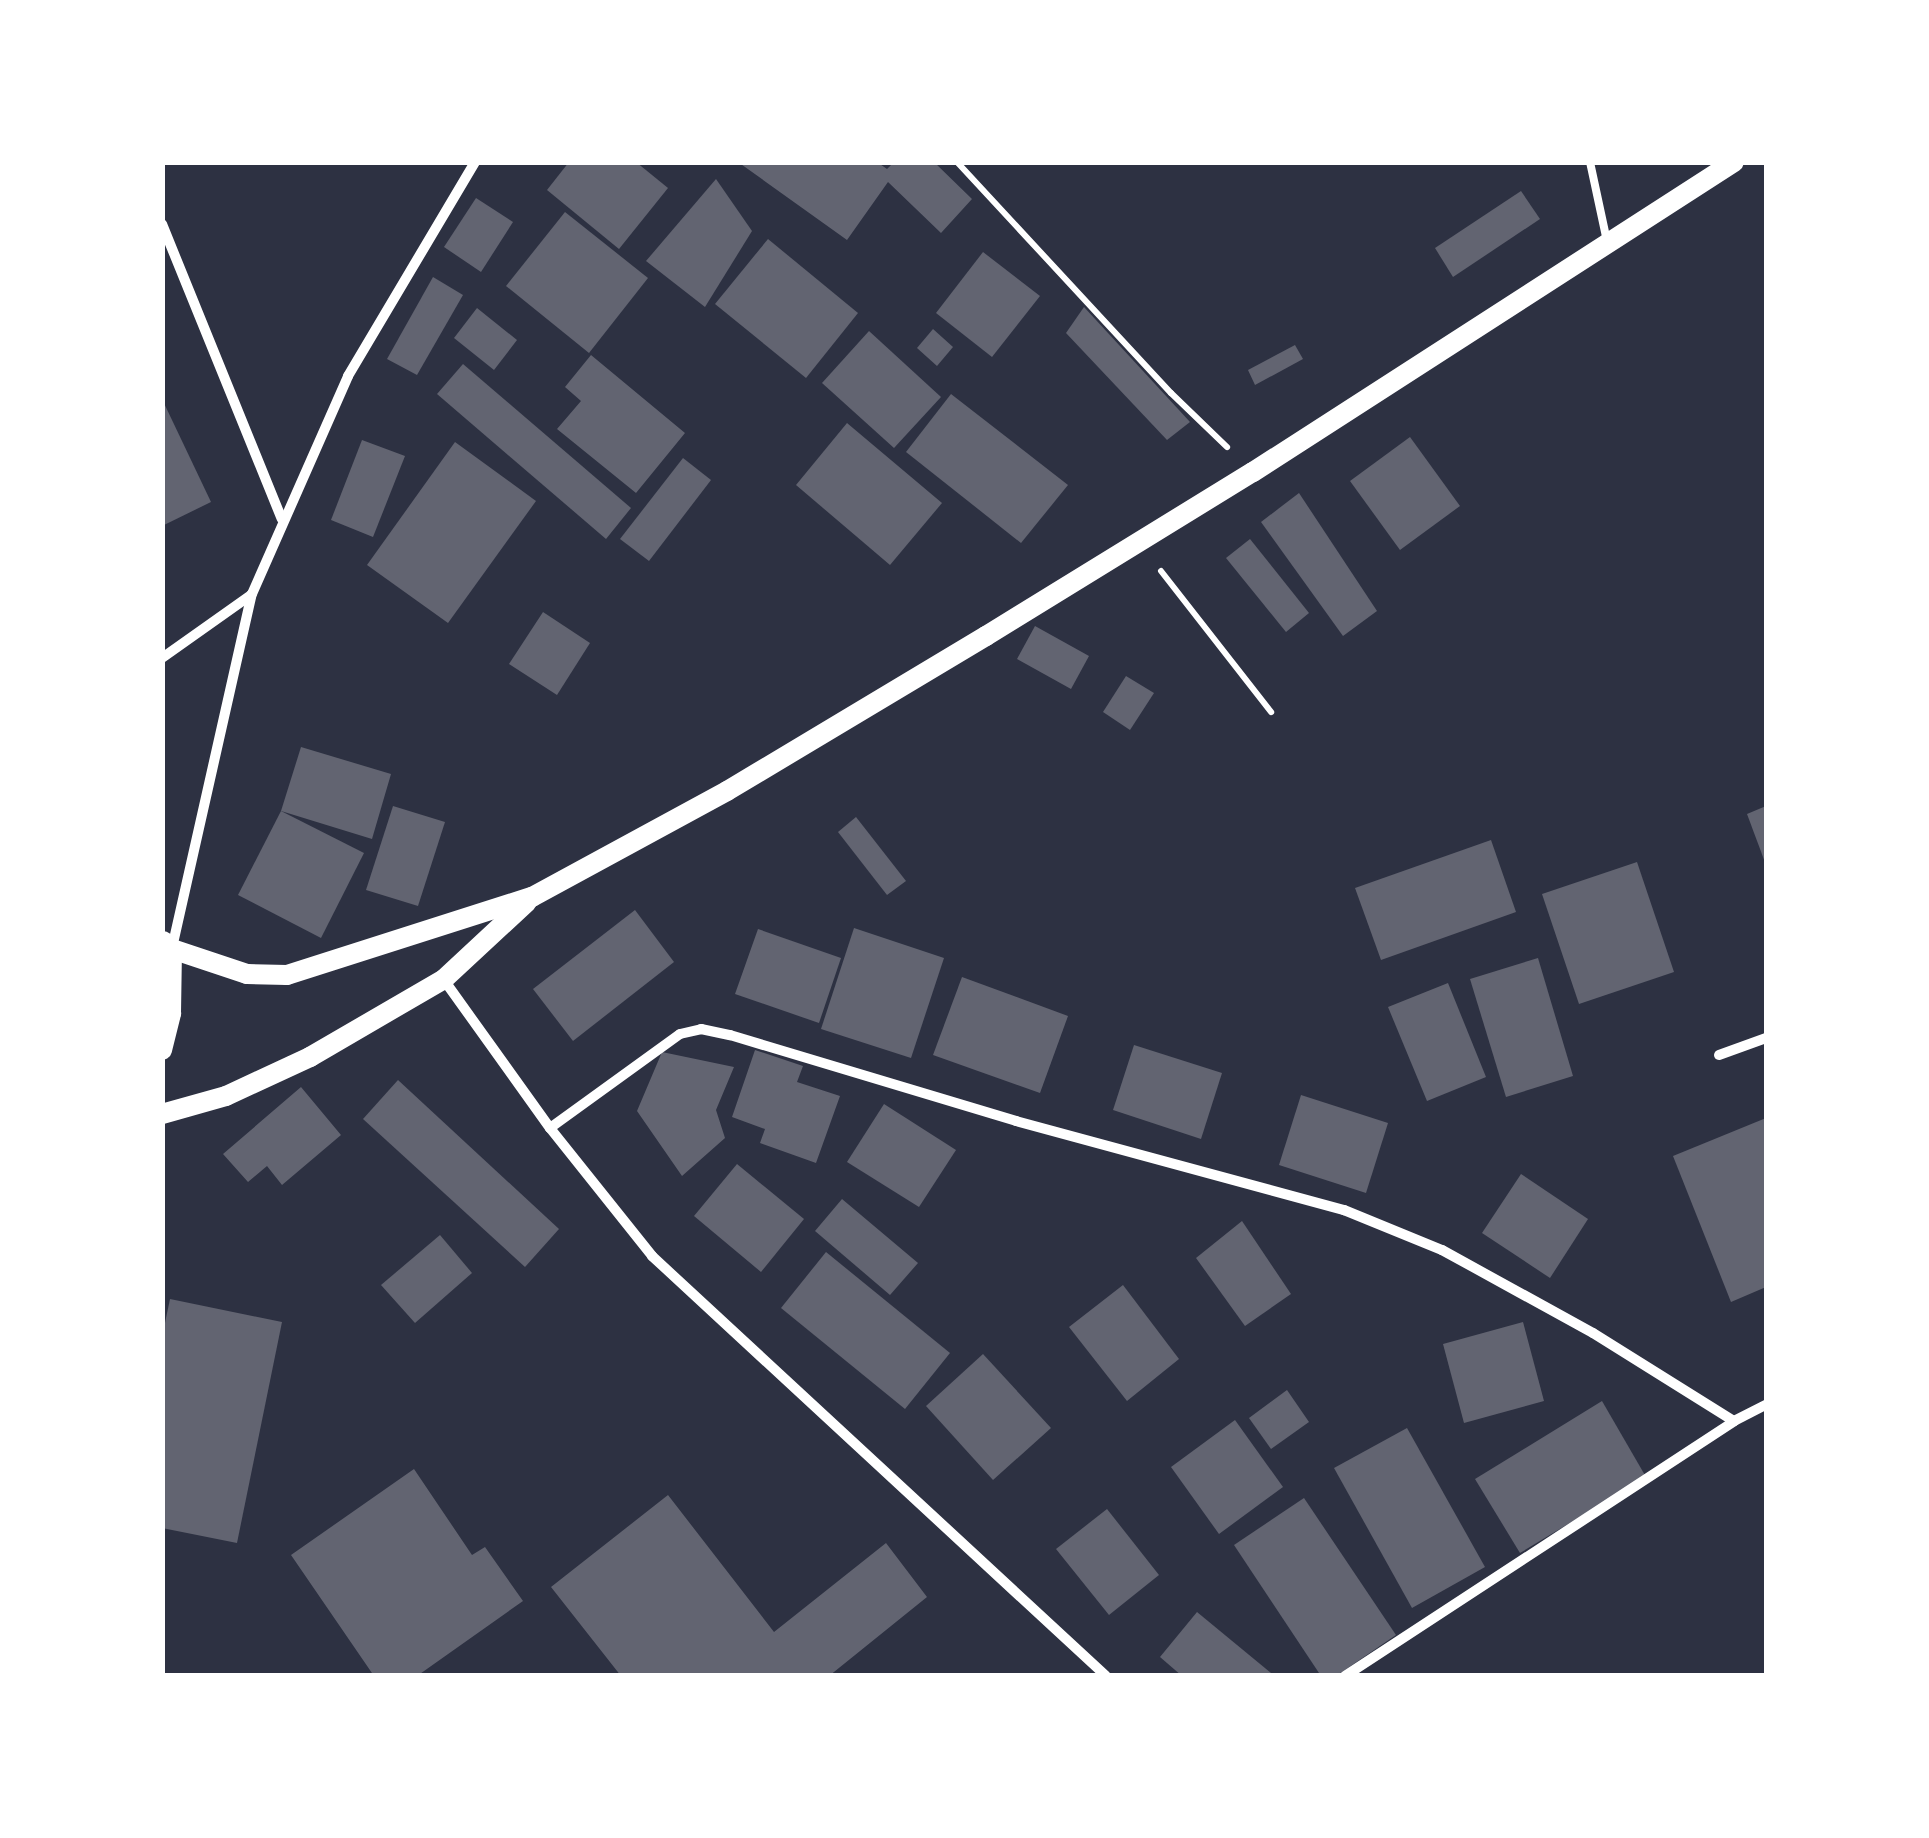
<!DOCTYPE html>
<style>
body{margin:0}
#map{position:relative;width:1929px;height:1838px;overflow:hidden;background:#2d3142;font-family:"DM Sans",sans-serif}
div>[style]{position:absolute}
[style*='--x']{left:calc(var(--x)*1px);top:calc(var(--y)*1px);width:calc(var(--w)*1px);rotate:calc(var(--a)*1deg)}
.building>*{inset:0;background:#626471}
.path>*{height:6px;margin:-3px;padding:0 3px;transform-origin:3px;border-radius:3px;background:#fff}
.service>*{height:8px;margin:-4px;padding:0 4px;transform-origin:4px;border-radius:4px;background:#fff}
.minor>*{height:10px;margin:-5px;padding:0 5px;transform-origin:5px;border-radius:5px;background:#fff}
.secondary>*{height:20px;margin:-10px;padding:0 10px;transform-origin:10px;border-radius:10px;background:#fff}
span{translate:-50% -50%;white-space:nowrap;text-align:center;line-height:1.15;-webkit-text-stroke:8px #fff;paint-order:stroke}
.frame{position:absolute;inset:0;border:165px solid #fff;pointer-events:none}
</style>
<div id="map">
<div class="building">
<div style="clip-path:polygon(569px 162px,636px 162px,668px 188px,619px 249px,547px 190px)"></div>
<div style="clip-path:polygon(738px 162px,877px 162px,887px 169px,894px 162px,934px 162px,972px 199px,941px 233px,888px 182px,847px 240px)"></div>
<div style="clip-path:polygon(716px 179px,752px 231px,705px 307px,646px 261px)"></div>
<div style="clip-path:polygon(1521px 191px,1540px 219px,1453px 277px,1435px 248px)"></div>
<div style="clip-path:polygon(476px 198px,513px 222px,481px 272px,444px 247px)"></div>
<div style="clip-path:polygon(565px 212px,648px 278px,589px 353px,506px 286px)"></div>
<div style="clip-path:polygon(768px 239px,858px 313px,806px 378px,715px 304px)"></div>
<div style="clip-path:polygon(983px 252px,1040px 296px,992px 357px,936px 313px)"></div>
<div style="clip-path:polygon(433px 277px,463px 295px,417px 375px,387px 359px)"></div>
<div style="clip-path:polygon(1084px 307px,1190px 422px,1167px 440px,1066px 333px)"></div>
<div style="clip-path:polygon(477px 308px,517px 340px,494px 370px,454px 338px)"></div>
<div style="clip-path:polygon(933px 329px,953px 347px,937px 366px,917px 348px)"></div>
<div style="clip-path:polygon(869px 331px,941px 397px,894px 448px,822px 383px)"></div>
<div style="clip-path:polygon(1295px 345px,1303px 359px,1255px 385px,1248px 370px)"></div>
<div style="clip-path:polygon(591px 355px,685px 433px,636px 493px,557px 429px,581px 401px,565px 387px)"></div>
<div style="clip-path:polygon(463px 364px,631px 508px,606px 539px,437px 394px)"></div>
<div style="clip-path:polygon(951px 394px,1068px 485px,1021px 543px,906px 452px)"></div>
<div style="clip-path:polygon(162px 399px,211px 502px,162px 526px)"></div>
<div style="clip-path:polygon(847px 423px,942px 503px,890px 565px,796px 485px)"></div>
<div style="clip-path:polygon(1410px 437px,1460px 506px,1400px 550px,1350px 481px)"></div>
<div style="clip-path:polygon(362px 440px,405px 456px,373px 537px,331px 520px)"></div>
<div style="clip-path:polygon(455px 442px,536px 501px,448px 623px,367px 565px)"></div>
<div style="clip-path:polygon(683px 458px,711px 480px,649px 561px,620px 539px)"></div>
<div style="clip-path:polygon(1299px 493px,1377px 611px,1343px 636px,1261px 522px)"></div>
<div style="clip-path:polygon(1250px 539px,1309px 613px,1286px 632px,1226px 558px)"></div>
<div style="clip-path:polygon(543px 612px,590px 643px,557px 695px,509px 664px)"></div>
<div style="clip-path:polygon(1035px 626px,1089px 656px,1071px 689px,1017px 659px)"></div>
<div style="clip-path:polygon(1126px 676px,1154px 693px,1130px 730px,1103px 712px)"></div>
<div style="clip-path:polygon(301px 747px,391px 774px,372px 839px,281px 811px)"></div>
<div style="clip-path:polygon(393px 806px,445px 822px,418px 906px,366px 890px)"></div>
<div style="clip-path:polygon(1766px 806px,1766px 865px,1747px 814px)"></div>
<div style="clip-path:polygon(281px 811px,364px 853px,321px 938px,238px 895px)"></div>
<div style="clip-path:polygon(856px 817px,906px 881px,887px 895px,838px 832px)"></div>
<div style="clip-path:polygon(1491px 840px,1516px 912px,1381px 960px,1355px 888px)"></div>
<div style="clip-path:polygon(1637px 862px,1674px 972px,1579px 1004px,1542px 894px)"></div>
<div style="clip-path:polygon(635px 910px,674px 962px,573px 1041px,533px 989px)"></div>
<div style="clip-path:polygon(854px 928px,944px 958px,911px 1058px,821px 1029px)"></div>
<div style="clip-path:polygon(758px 929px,841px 958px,819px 1023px,735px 994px)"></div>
<div style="clip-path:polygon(1538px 958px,1573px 1076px,1506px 1097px,1470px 979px)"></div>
<div style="clip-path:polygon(962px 977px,1068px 1016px,1040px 1093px,933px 1055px)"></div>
<div style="clip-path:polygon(1448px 983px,1486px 1077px,1427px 1101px,1388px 1007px)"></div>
<div style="clip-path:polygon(1134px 1045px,1222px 1073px,1201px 1139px,1113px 1110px)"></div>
<div style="clip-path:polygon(755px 1050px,803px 1066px,797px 1082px,840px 1096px,816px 1163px,760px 1143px,765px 1129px,732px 1117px)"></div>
<div style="clip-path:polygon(662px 1052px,734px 1067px,716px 1110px,725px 1138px,682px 1176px,637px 1111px)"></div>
<div style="clip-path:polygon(398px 1080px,559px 1229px,525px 1267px,363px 1119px)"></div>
<div style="clip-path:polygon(301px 1087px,341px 1135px,282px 1185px,267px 1166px,248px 1182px,223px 1154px)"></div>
<div style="clip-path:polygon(1301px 1095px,1388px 1123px,1366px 1193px,1279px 1165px)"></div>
<div style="clip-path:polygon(884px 1104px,956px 1150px,919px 1207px,847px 1162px)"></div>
<div style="clip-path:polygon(1766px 1118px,1766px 1287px,1731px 1302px,1673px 1156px)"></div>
<div style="clip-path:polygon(737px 1164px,804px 1219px,761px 1272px,694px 1216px)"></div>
<div style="clip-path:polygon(1521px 1174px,1588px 1219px,1550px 1278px,1482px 1233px)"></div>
<div style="clip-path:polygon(842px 1199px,918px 1263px,890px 1295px,815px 1231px)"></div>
<div style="clip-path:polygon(1242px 1221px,1291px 1294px,1245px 1326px,1196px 1258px)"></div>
<div style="clip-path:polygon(440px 1235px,472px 1273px,415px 1323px,381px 1285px)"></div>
<div style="clip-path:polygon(826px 1252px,950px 1353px,905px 1409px,781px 1308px)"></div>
<div style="clip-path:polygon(1123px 1285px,1179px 1359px,1127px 1401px,1069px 1327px)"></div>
<div style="clip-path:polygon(170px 1299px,282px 1322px,237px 1543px,162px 1528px,162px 1337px)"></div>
<div style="clip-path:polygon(1523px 1322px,1544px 1401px,1464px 1423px,1443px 1344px)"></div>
<div style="clip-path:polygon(983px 1354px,1051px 1428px,993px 1480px,926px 1406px)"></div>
<div style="clip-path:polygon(1287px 1390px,1309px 1422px,1271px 1449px,1249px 1418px)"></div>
<div style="clip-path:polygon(1602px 1401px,1646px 1477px,1520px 1553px,1475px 1479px)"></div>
<div style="clip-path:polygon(1235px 1420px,1283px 1487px,1219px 1534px,1171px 1467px)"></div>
<div style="clip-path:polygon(1407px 1428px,1485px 1567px,1412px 1608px,1334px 1468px)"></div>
<div style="clip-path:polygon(414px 1469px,472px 1555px,485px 1547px,523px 1601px,417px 1676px,374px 1676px,291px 1555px)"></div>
<div style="clip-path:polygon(668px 1495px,774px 1632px,886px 1543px,927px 1597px,829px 1676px,621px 1676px,551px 1587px)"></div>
<div style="clip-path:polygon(1304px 1498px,1396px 1635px,1336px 1676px,1321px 1676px,1234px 1545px)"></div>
<div style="clip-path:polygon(1107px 1509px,1159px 1575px,1109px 1615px,1056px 1549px)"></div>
<div style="clip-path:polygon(1197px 1612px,1271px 1673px,1269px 1676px,1182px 1676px,1160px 1657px)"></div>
</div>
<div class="path">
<div style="--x:957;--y:162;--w:315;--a:47.2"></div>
<div style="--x:1171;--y:393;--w:78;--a:44"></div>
<div style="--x:1161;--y:571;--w:179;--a:52"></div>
</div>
<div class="service">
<div style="--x:1590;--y:162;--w:81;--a:77.9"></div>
</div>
<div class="minor">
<div style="--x:162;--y:224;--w:318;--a:67.9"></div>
<div style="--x:162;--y:658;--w:109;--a:-35.3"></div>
<div style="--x:172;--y:948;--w:363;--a:-77.3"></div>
<div style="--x:252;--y:594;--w:238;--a:-66.2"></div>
<div style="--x:348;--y:376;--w:249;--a:-59.3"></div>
<div style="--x:444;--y:980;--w:182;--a:54.4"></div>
<div style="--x:550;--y:1128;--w:164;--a:51.4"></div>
<div style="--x:652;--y:1256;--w:618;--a:42.77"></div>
<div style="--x:1719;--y:1055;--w:50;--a:-19.9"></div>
<div style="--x:550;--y:1128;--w:160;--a:-35.9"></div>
<div style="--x:680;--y:1034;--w:22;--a:-13"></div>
<div style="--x:701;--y:1029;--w:30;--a:12"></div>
<div style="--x:730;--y:1035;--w:299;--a:16.7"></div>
<div style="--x:1016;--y:1121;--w:340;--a:15.2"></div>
<div style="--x:1344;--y:1210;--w:106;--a:22.2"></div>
<div style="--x:1442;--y:1250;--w:172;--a:28.8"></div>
<div style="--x:1593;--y:1333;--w:166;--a:32"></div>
<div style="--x:1345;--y:1676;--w:465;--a:-33.2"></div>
<div style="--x:1734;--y:1421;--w:36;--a:-27"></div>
</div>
<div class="secondary">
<div style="--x:172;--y:949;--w:79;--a:18.4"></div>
<div style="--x:247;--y:974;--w:40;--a:1.4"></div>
<div style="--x:287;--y:975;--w:257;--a:-17.7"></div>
<div style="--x:532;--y:897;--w:222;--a:-28.5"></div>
<div style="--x:727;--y:791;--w:302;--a:-30.9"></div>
<div style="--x:986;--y:636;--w:313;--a:-31.6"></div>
<div style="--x:1253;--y:472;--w:572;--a:-32.8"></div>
<div style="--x:162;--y:1050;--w:38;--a:-76"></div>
<div style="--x:171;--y:1013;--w:64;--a:-89.1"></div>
<div style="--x:172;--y:949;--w:12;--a:-138"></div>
<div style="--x:162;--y:1114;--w:66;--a:-15.7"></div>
<div style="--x:226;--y:1096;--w:93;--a:-24.9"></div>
<div style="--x:310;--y:1057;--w:155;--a:-30.2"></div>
<div style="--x:444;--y:979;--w:113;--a:-42.9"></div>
</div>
<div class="frame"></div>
</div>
